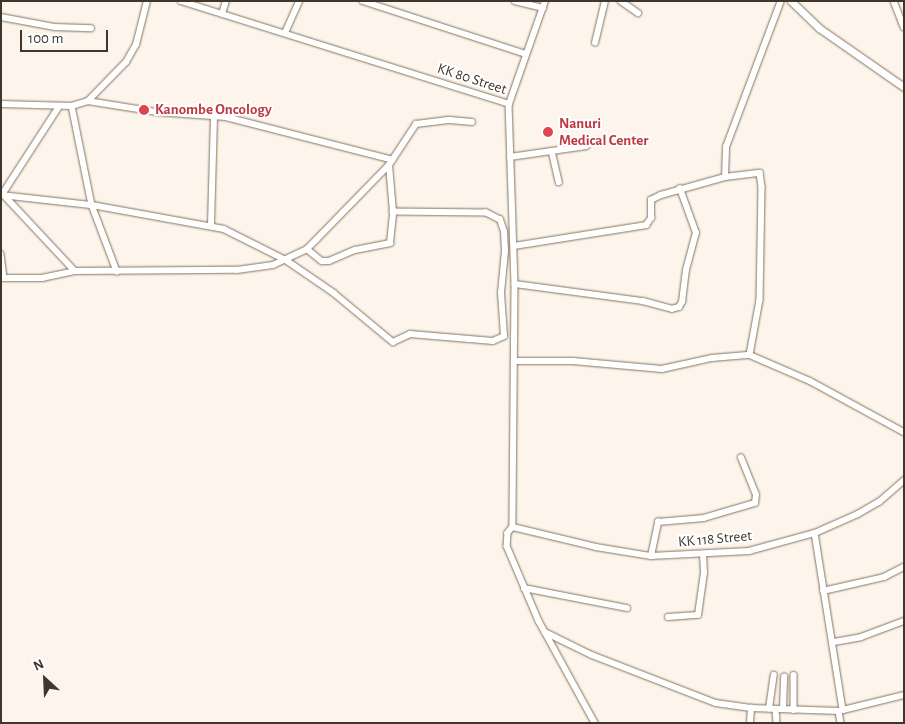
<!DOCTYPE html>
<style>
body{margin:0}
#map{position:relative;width:905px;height:724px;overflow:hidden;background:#fdf5ec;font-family:"Alegreya Sans",sans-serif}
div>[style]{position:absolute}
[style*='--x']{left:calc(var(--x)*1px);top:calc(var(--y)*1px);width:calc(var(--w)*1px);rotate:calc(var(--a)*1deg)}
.roads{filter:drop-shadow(0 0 1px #85735f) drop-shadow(0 0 1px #85735f)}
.minor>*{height:5.5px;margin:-2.75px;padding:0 2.75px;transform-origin:2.75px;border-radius:2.75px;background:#fff}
.tertiary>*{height:7px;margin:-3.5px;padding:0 3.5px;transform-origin:3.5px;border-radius:3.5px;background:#fff}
.dots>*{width:14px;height:14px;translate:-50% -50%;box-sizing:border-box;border:2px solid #fff;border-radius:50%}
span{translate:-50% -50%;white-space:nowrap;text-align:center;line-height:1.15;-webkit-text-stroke:4px #fff;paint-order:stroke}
.street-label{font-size:15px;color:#3f372e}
.health-label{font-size:15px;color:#be3a42;font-weight:700}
.left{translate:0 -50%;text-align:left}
.frame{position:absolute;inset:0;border:2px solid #3f372e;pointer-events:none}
.north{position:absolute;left:20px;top:654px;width:50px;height:50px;-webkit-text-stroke:4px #fff;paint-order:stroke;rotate:335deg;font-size:14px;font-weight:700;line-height:20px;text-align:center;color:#3f372e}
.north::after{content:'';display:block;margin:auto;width:18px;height:22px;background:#3f372e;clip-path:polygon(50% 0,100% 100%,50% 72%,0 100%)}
.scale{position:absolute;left:20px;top:30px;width:88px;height:22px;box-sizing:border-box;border:2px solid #3f372e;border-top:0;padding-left:6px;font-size:15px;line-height:18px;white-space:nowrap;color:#3f372e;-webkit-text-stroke:4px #fff;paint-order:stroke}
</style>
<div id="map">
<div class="roads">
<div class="minor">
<div style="--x:181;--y:1;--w:344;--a:17.4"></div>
<div style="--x:509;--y:104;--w:180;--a:88.1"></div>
<div style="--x:515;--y:284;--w:243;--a:90.5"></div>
<div style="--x:513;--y:527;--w:8;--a:130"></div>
<div style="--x:508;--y:533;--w:13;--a:94"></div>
<div style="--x:507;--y:546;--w:82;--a:66.9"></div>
<div style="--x:539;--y:621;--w:116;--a:61.2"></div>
<div style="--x:363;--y:1;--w:171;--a:18"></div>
<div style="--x:515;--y:1;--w:29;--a:14"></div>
<div style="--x:621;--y:1;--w:21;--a:35"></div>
<div style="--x:894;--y:1;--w:28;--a:69"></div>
<div style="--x:222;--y:14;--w:14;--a:-73"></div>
<div style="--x:1;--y:17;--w:55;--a:10.5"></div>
<div style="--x:55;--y:27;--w:36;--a:2"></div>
<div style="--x:285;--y:33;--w:35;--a:-66"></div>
<div style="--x:595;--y:43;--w:43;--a:-76.6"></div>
<div style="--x:88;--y:101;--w:70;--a:9.1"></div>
<div style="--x:157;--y:112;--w:69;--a:4.1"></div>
<div style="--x:226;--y:117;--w:172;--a:14.4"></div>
<div style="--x:1;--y:104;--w:71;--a:1.6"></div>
<div style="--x:72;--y:106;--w:17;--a:-17"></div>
<div style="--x:88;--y:101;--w:54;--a:-45.7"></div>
<div style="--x:126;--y:62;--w:20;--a:-60"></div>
<div style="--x:136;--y:45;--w:45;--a:-76"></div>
<div style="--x:509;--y:104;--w:109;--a:-70.7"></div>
<div style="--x:60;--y:106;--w:105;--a:122.9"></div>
<div style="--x:3;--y:194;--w:105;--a:46.9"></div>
<div style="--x:72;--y:106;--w:101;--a:78.6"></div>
<div style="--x:92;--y:205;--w:71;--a:69.3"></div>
<div style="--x:552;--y:151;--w:32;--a:77"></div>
<div style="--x:510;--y:157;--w:77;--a:-8.2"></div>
<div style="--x:725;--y:177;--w:30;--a:-88"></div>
<div style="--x:726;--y:147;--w:156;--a:-69.4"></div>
<div style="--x:1;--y:195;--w:92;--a:6.3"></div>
<div style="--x:92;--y:205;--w:134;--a:10.3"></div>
<div style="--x:224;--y:229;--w:69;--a:26.6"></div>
<div style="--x:286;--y:260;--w:58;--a:34.5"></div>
<div style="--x:334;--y:293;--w:77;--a:39.7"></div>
<div style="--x:393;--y:342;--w:19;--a:-25"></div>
<div style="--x:410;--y:334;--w:83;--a:4.8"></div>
<div style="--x:493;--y:341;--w:12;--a:-24"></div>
<div style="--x:504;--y:336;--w:43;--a:-94"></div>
<div style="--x:501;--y:293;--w:42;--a:-84.6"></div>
<div style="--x:505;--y:251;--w:19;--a:-93"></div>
<div style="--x:504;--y:232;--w:13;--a:-108"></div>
<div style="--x:500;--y:220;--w:16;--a:-153"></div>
<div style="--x:486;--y:213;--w:93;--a:-179.4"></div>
<div style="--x:211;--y:225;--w:109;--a:-88.4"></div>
<div style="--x:514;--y:246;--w:134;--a:-9"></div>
<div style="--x:646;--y:225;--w:9;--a:-54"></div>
<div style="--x:651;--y:218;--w:18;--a:-90"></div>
<div style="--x:651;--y:200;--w:11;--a:-27"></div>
<div style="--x:661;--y:195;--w:66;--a:-15.7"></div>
<div style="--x:725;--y:177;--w:35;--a:-7"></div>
<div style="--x:760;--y:173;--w:14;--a:82"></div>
<div style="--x:762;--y:187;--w:113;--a:91"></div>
<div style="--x:760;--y:300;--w:56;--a:100.3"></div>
<div style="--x:307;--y:249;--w:19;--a:39"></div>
<div style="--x:322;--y:261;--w:7;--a:0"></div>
<div style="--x:329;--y:261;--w:28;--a:-23"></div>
<div style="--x:355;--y:250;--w:36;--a:-11"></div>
<div style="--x:390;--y:243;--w:31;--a:-84"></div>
<div style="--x:393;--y:212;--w:47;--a:-94.9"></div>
<div style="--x:1;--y:254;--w:23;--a:83"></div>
<div style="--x:1;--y:278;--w:41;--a:0"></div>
<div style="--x:42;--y:278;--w:34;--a:-12"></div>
<div style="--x:75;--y:271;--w:162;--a:-0.4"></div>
<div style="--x:237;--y:270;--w:36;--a:-8"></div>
<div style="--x:273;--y:265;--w:38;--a:-25"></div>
<div style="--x:307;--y:249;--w:13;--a:-45"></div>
<div style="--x:316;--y:240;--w:105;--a:-45.8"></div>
<div style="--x:389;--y:165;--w:49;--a:-56.6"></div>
<div style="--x:416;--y:124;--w:34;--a:-7"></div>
<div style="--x:450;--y:120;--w:22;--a:5"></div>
<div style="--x:515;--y:284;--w:129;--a:7.6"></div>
<div style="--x:643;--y:301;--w:30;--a:15"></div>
<div style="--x:672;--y:309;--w:7;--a:-16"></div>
<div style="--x:679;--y:307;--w:6;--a:-59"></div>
<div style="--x:682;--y:302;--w:32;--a:-83"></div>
<div style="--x:686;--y:270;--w:38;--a:-75"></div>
<div style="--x:696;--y:233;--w:47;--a:-110"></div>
<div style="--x:514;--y:361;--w:59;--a:0"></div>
<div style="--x:573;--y:361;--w:89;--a:5.1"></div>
<div style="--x:662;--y:369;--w:51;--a:-12.4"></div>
<div style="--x:712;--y:358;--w:38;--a:-5"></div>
<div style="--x:750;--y:355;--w:65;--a:23.4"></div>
<div style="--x:810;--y:381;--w:107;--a:28.5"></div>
<div style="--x:513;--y:527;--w:85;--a:13.5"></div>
<div style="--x:596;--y:547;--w:56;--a:9.3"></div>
<div style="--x:651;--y:556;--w:98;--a:-2.9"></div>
<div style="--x:749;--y:551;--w:68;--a:-15.3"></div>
<div style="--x:815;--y:533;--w:47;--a:-23.8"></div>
<div style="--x:858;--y:514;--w:24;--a:-30"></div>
<div style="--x:879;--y:502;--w:33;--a:-41"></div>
<div style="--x:815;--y:533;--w:179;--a:81"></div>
<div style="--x:651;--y:556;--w:35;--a:-78"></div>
<div style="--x:658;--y:522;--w:46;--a:-5"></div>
<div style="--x:704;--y:518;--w:53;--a:-16.4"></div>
<div style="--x:755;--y:503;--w:8;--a:-83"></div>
<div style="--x:756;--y:495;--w:40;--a:-112"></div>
<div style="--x:524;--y:588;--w:105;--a:11"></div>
<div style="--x:823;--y:591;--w:63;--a:-12.9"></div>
<div style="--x:884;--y:577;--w:22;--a:-27"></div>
<div style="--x:668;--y:617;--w:30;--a:-4"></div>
<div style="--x:698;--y:615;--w:42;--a:-81.9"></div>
<div style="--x:704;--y:573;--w:18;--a:-93"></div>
<div style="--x:545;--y:632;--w:52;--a:26.1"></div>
<div style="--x:592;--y:655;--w:133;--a:21.2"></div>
<div style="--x:716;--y:703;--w:35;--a:8"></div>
<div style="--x:751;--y:708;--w:88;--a:2"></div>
<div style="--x:839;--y:711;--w:67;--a:-13.8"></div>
<div style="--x:834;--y:642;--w:27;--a:-10"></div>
<div style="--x:861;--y:637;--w:46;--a:-20.4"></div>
<div style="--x:794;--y:675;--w:35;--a:90"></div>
<div style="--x:769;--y:709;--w:34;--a:-82"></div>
<div style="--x:776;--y:709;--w:14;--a:86"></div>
<div style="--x:783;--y:709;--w:32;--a:-88"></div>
<div style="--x:839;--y:711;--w:12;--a:81"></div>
<div style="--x:750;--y:723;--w:15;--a:-86"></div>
</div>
<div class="tertiary">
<div style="--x:791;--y:1;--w:39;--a:44"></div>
<div style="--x:819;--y:28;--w:103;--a:34.8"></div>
</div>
</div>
<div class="dots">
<div style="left:144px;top:110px;background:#e0444e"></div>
<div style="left:548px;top:132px;background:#e0444e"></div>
</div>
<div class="street-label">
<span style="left:472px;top:79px;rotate:18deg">KK 80 Street</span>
<span style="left:715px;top:539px;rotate:-5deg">KK 118 Street</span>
</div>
<div class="health-label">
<span class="left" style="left:155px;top:110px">Kanombe Oncology</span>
<span class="left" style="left:559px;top:132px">Nanuri<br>Medical Center</span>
</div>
<div class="frame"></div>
<div class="north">N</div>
<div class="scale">100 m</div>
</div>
